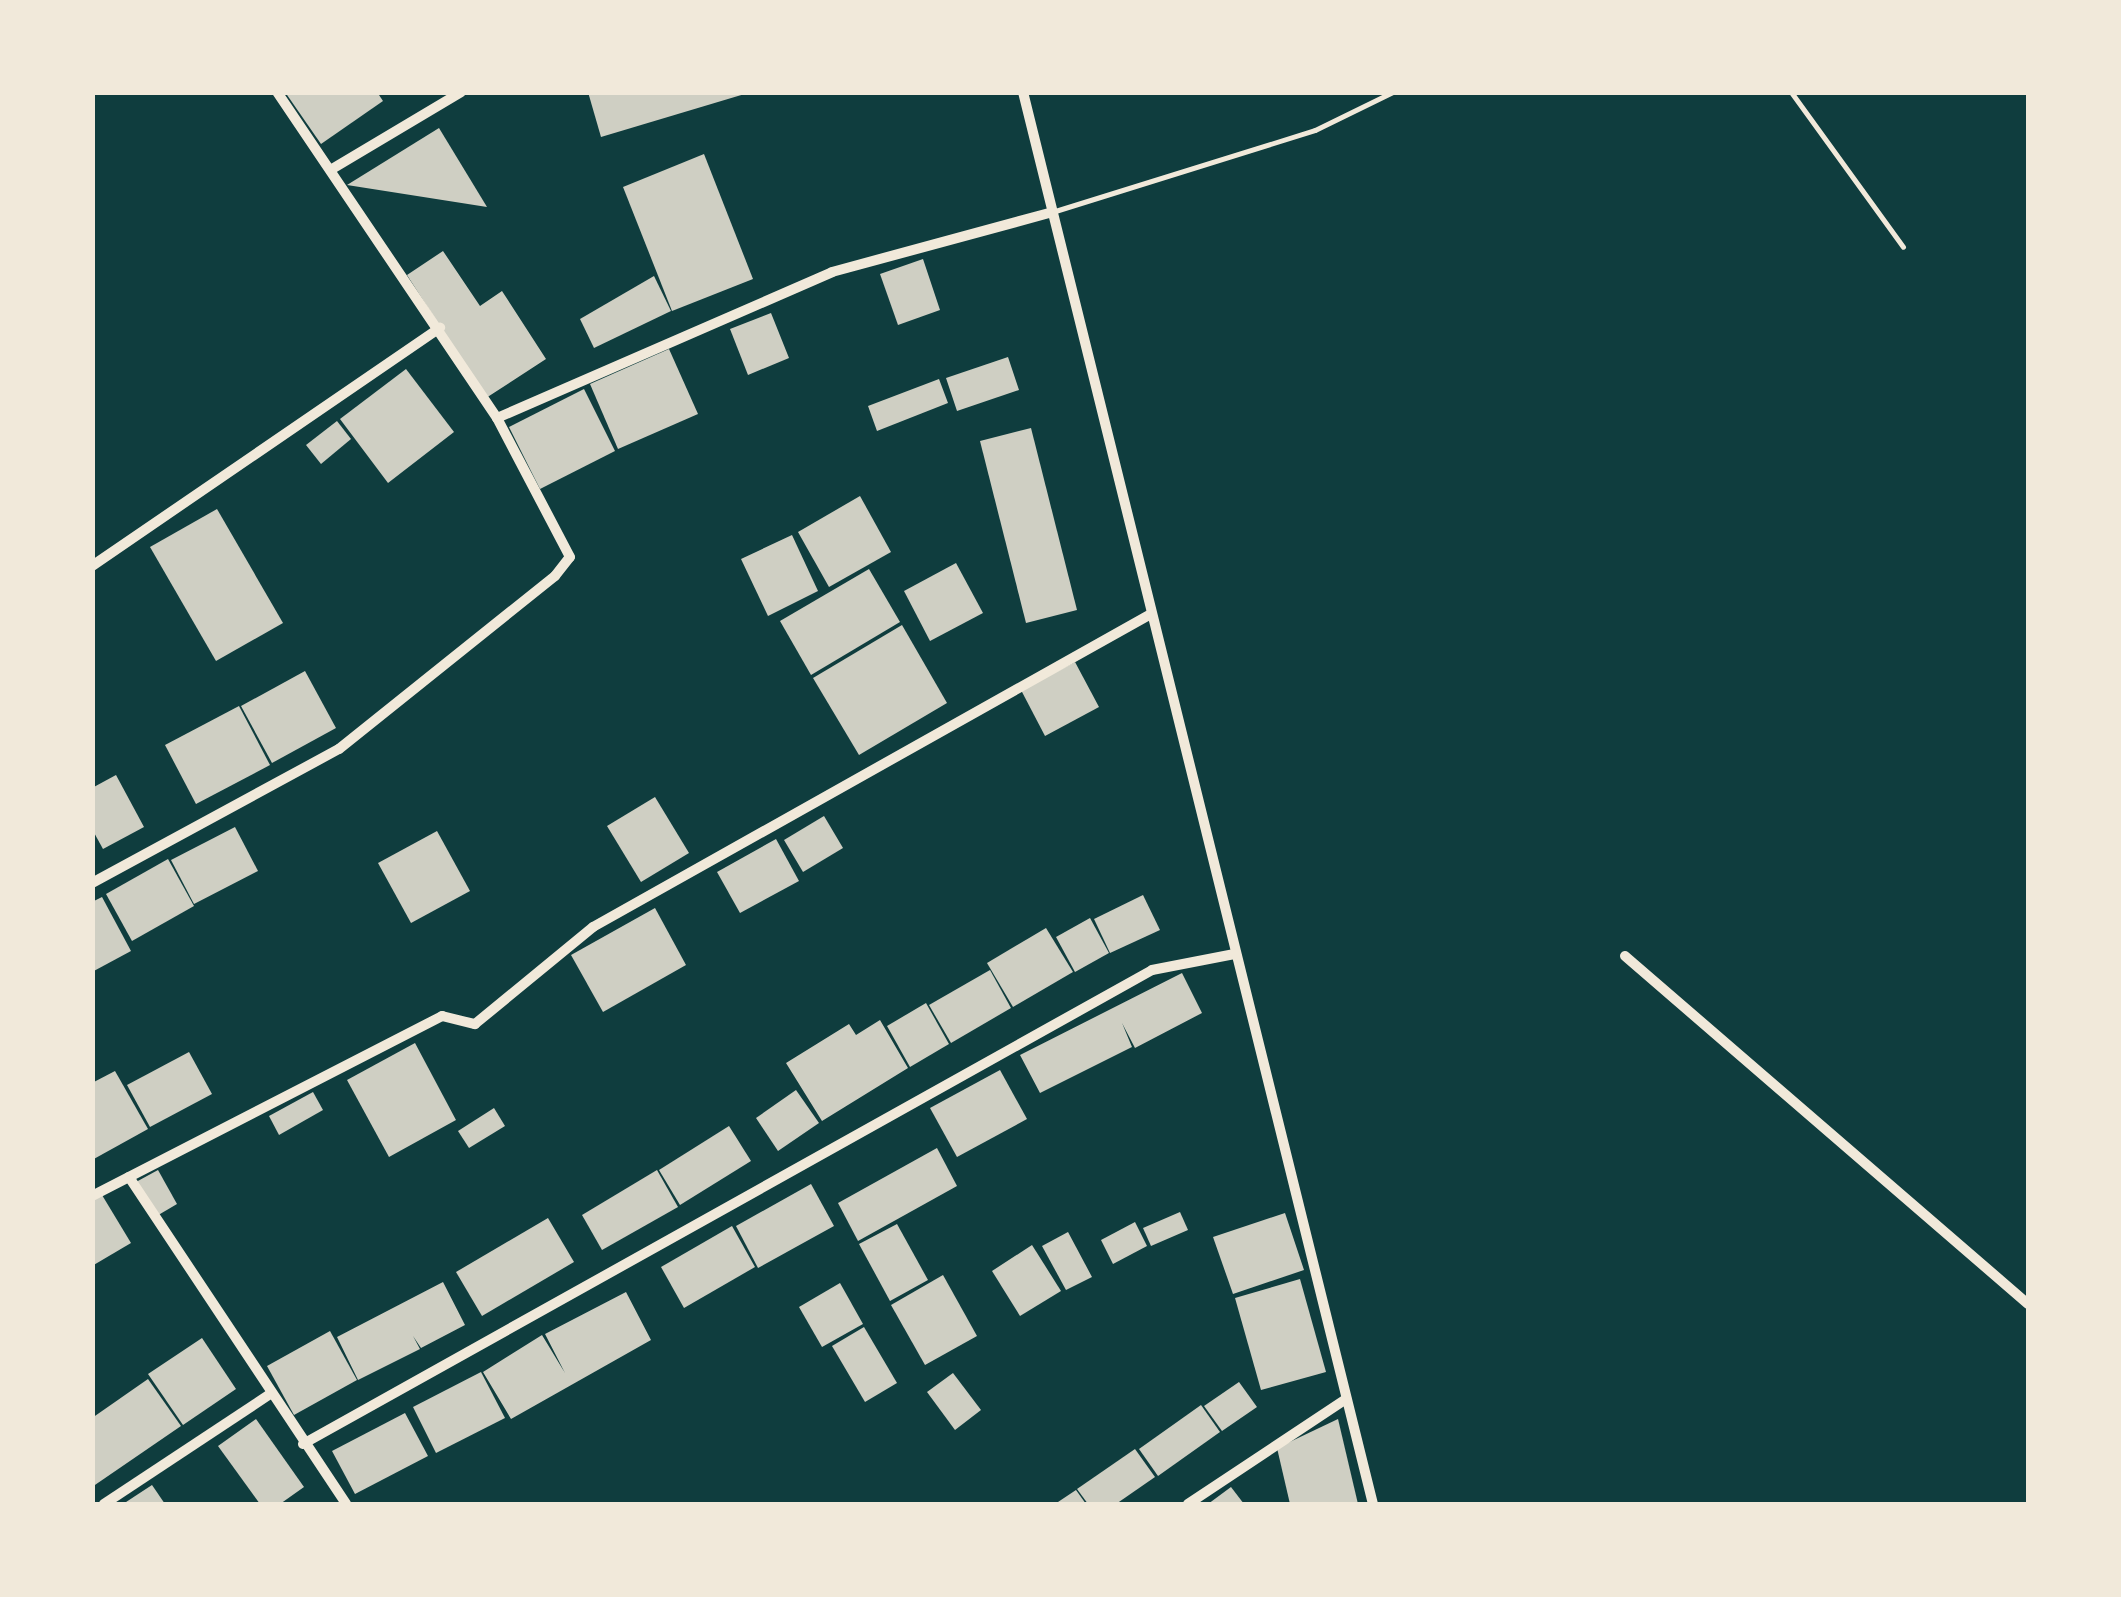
<!DOCTYPE html>
<style>
body{margin:0}
#map{position:relative;width:2121px;height:1597px;overflow:hidden;background:#0f3d3e;font-family:Barlow,sans-serif}
div>[style]{position:absolute}
[style*='--x']{left:calc(var(--x)*1px);top:calc(var(--y)*1px);width:calc(var(--w)*1px);rotate:calc(var(--a)*1deg)}
.building>*{inset:0;background:#cfcfc3}
.service>*{height:5px;margin:-2.5px;padding:0 2.5px;transform-origin:2.5px;border-radius:2.5px;background:#f1e9da}
.minor>*{height:10px;margin:-5px;padding:0 5px;transform-origin:5px;border-radius:5px;background:#f1e9da}
span{translate:-50% -50%;white-space:nowrap;text-align:center;line-height:1.15;-webkit-text-stroke:8px #f1e9da;paint-order:stroke}
.frame{position:absolute;inset:0;border:95px solid #f1e9da;pointer-events:none}
</style>
<div id="map">
<div class="building">
<div style="clip-path:polygon(285px 92px,377px 92px,383px 101px,321px 144px)"></div>
<div style="clip-path:polygon(588px 92px,748px 92px,748px 93px,601px 137px)"></div>
<div style="clip-path:polygon(439px 128px,487px 207px,347px 185px)"></div>
<div style="clip-path:polygon(704px 154px,753px 279px,672px 311px,623px 187px)"></div>
<div style="clip-path:polygon(443px 251px,480px 306px,502px 291px,546px 359px,486px 398px,407px 275px)"></div>
<div style="clip-path:polygon(923px 259px,940px 310px,898px 325px,880px 274px)"></div>
<div style="clip-path:polygon(654px 276px,671px 311px,594px 348px,580px 319px)"></div>
<div style="clip-path:polygon(771px 313px,789px 358px,748px 375px,730px 329px)"></div>
<div style="clip-path:polygon(669px 349px,698px 414px,618px 449px,590px 384px)"></div>
<div style="clip-path:polygon(1008px 357px,1019px 390px,957px 411px,946px 378px)"></div>
<div style="clip-path:polygon(406px 369px,454px 432px,388px 483px,340px 419px)"></div>
<div style="clip-path:polygon(939px 379px,948px 403px,877px 431px,868px 406px)"></div>
<div style="clip-path:polygon(584px 389px,615px 451px,540px 489px,509px 427px)"></div>
<div style="clip-path:polygon(337px 421px,351px 439px,321px 464px,306px 445px)"></div>
<div style="clip-path:polygon(1031px 428px,1077px 610px,1026px 623px,980px 441px)"></div>
<div style="clip-path:polygon(860px 496px,891px 552px,829px 587px,798px 532px)"></div>
<div style="clip-path:polygon(217px 509px,283px 623px,216px 661px,150px 547px)"></div>
<div style="clip-path:polygon(792px 535px,818px 591px,768px 616px,741px 559px)"></div>
<div style="clip-path:polygon(956px 563px,983px 613px,930px 641px,904px 591px)"></div>
<div style="clip-path:polygon(869px 569px,900px 622px,811px 675px,780px 621px)"></div>
<div style="clip-path:polygon(902px 625px,947px 703px,859px 755px,813px 678px)"></div>
<div style="clip-path:polygon(1075px 662px,1099px 707px,1045px 736px,1021px 690px)"></div>
<div style="clip-path:polygon(305px 671px,336px 728px,272px 763px,241px 706px)"></div>
<div style="clip-path:polygon(239px 706px,270px 765px,196px 804px,165px 745px)"></div>
<div style="clip-path:polygon(116px 775px,144px 827px,103px 849px,92px 829px,92px 788px)"></div>
<div style="clip-path:polygon(655px 797px,689px 853px,641px 882px,607px 826px)"></div>
<div style="clip-path:polygon(824px 816px,843px 848px,803px 872px,784px 840px)"></div>
<div style="clip-path:polygon(235px 827px,258px 871px,194px 904px,171px 860px)"></div>
<div style="clip-path:polygon(437px 831px,470px 891px,411px 923px,378px 863px)"></div>
<div style="clip-path:polygon(776px 839px,799px 881px,740px 913px,717px 872px)"></div>
<div style="clip-path:polygon(168px 859px,194px 906px,132px 941px,106px 894px)"></div>
<div style="clip-path:polygon(1143px 895px,1160px 930px,1110px 953px,1094px 919px)"></div>
<div style="clip-path:polygon(102px 897px,131px 951px,92px 972px,92px 902px)"></div>
<div style="clip-path:polygon(655px 908px,686px 965px,603px 1012px,571px 955px)"></div>
<div style="clip-path:polygon(1090px 918px,1109px 953px,1075px 972px,1056px 937px)"></div>
<div style="clip-path:polygon(1046px 928px,1073px 972px,1013px 1007px,987px 963px)"></div>
<div style="clip-path:polygon(990px 970px,1011px 1008px,951px 1043px,929px 1005px)"></div>
<div style="clip-path:polygon(1182px 973px,1202px 1013px,1135px 1048px,1122px 1023px,1132px 1047px,1040px 1093px,1020px 1055px)"></div>
<div style="clip-path:polygon(926px 1003px,949px 1044px,910px 1067px,887px 1026px)"></div>
<div style="clip-path:polygon(880px 1020px,908px 1068px,822px 1121px,786px 1063px,849px 1024px,856px 1035px)"></div>
<div style="clip-path:polygon(415px 1043px,456px 1120px,389px 1157px,347px 1080px)"></div>
<div style="clip-path:polygon(189px 1052px,212px 1094px,150px 1127px,127px 1085px)"></div>
<div style="clip-path:polygon(1000px 1070px,1027px 1119px,957px 1157px,930px 1108px)"></div>
<div style="clip-path:polygon(115px 1071px,148px 1129px,92px 1160px,92px 1083px)"></div>
<div style="clip-path:polygon(796px 1090px,819px 1123px,778px 1151px,756px 1118px)"></div>
<div style="clip-path:polygon(313px 1092px,323px 1110px,279px 1135px,269px 1116px)"></div>
<div style="clip-path:polygon(494px 1108px,505px 1126px,469px 1148px,458px 1131px)"></div>
<div style="clip-path:polygon(729px 1126px,751px 1161px,680px 1205px,659px 1170px)"></div>
<div style="clip-path:polygon(937px 1148px,957px 1186px,858px 1241px,838px 1203px)"></div>
<div style="clip-path:polygon(158px 1170px,177px 1204px,155px 1217px,136px 1182px)"></div>
<div style="clip-path:polygon(657px 1170px,678px 1207px,602px 1250px,582px 1215px)"></div>
<div style="clip-path:polygon(811px 1184px,834px 1226px,758px 1268px,736px 1226px)"></div>
<div style="clip-path:polygon(102px 1195px,131px 1243px,92px 1266px,92px 1201px)"></div>
<div style="clip-path:polygon(1180px 1212px,1188px 1230px,1151px 1246px,1143px 1228px)"></div>
<div style="clip-path:polygon(1285px 1213px,1304px 1270px,1233px 1294px,1213px 1237px)"></div>
<div style="clip-path:polygon(548px 1218px,574px 1262px,482px 1316px,456px 1272px)"></div>
<div style="clip-path:polygon(1135px 1222px,1147px 1246px,1113px 1264px,1101px 1240px)"></div>
<div style="clip-path:polygon(897px 1224px,928px 1280px,890px 1301px,859px 1244px)"></div>
<div style="clip-path:polygon(732px 1226px,755px 1267px,684px 1308px,661px 1267px)"></div>
<div style="clip-path:polygon(1068px 1232px,1092px 1277px,1066px 1290px,1042px 1246px)"></div>
<div style="clip-path:polygon(1032px 1245px,1061px 1291px,1020px 1316px,992px 1271px)"></div>
<div style="clip-path:polygon(943px 1275px,977px 1336px,925px 1365px,891px 1305px)"></div>
<div style="clip-path:polygon(1300px 1279px,1326px 1372px,1261px 1390px,1235px 1298px)"></div>
<div style="clip-path:polygon(443px 1282px,465px 1325px,421px 1348px,413px 1336px,420px 1349px,358px 1380px,337px 1337px)"></div>
<div style="clip-path:polygon(840px 1283px,863px 1324px,822px 1347px,799px 1307px)"></div>
<div style="clip-path:polygon(626px 1292px,651px 1340px,511px 1419px,483px 1372px,542px 1335px,565px 1373px,545px 1334px)"></div>
<div style="clip-path:polygon(864px 1327px,897px 1383px,865px 1402px,832px 1346px)"></div>
<div style="clip-path:polygon(330px 1331px,357px 1380px,294px 1415px,267px 1366px)"></div>
<div style="clip-path:polygon(202px 1338px,236px 1389px,183px 1425px,148px 1374px)"></div>
<div style="clip-path:polygon(481px 1372px,505px 1418px,436px 1453px,413px 1407px)"></div>
<div style="clip-path:polygon(953px 1373px,981px 1410px,955px 1430px,927px 1392px)"></div>
<div style="clip-path:polygon(148px 1379px,181px 1426px,92px 1487px,92px 1418px)"></div>
<div style="clip-path:polygon(1239px 1382px,1257px 1407px,1222px 1431px,1204px 1406px)"></div>
<div style="clip-path:polygon(1201px 1405px,1220px 1432px,1158px 1476px,1139px 1449px)"></div>
<div style="clip-path:polygon(405px 1413px,428px 1456px,355px 1494px,332px 1451px)"></div>
<div style="clip-path:polygon(256px 1419px,304px 1487px,280px 1504px,260px 1504px,218px 1446px)"></div>
<div style="clip-path:polygon(1338px 1419px,1358px 1504px,1290px 1504px,1277px 1448px)"></div>
<div style="clip-path:polygon(1135px 1449px,1155px 1477px,1116px 1504px,1088px 1504px,1077px 1489px)"></div>
<div style="clip-path:polygon(152px 1485px,165px 1504px,123px 1504px)"></div>
<div style="clip-path:polygon(1231px 1487px,1244px 1504px,1208px 1504px)"></div>
<div style="clip-path:polygon(1076px 1490px,1086px 1504px,1055px 1504px)"></div>
</div>
<div class="service">
<div style="--x:1791;--y:92;--w:191;--a:54.1"></div>
<div style="--x:1052;--y:212;--w:275;--a:-17.3"></div>
<div style="--x:1315;--y:130;--w:87;--a:-26"></div>
</div>
<div class="minor">
<div style="--x:1023;--y:92;--w:1455;--a:76.08"></div>
<div style="--x:332;--y:169;--w:150;--a:-30.8"></div>
<div style="--x:497;--y:418;--w:365;--a:-23.5"></div>
<div style="--x:832;--y:272;--w:225;--a:-15.2"></div>
<div style="--x:92;--y:566;--w:422;--a:-34.4"></div>
<div style="--x:92;--y:883;--w:281;--a:-28.5"></div>
<div style="--x:339;--y:749;--w:277;--a:-38.7"></div>
<div style="--x:555;--y:576;--w:24;--a:-52"></div>
<div style="--x:570;--y:557;--w:157;--a:-117.7"></div>
<div style="--x:497;--y:418;--w:393;--a:-124"></div>
<div style="--x:1625;--y:956;--w:532;--a:40.81"></div>
<div style="--x:129;--y:1177;--w:392;--a:56.4"></div>
<div style="--x:92;--y:1196;--w:394;--a:-27.2"></div>
<div style="--x:442;--y:1016;--w:34;--a:14"></div>
<div style="--x:475;--y:1024;--w:153;--a:-39.4"></div>
<div style="--x:593;--y:927;--w:638;--a:-29.3"></div>
<div style="--x:303;--y:1444;--w:972;--a:-29.17"></div>
<div style="--x:1152;--y:970;--w:84;--a:-11"></div>
<div style="--x:104;--y:1504;--w:199;--a:-33.5"></div>
<div style="--x:1188;--y:1504;--w:190;--a:-33.6"></div>
</div>
<div class="frame"></div>
</div>
